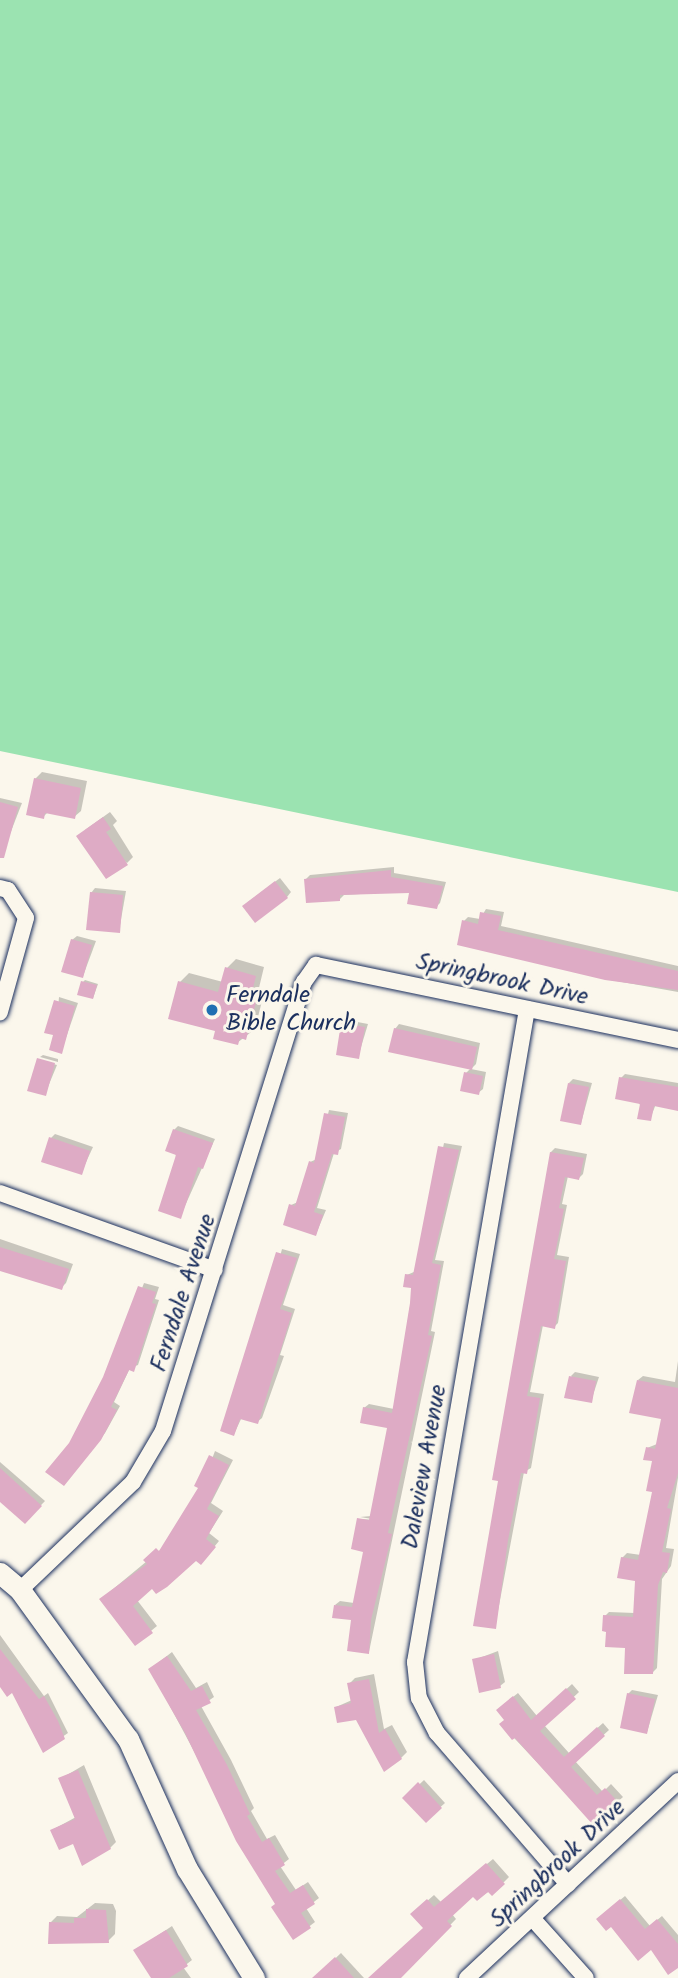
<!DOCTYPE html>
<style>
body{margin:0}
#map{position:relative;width:678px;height:1978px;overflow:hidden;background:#fbf7ec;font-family:Kalam,sans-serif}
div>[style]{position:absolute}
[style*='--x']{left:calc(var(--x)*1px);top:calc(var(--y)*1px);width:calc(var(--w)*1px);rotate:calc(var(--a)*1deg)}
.green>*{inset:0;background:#9be3b1}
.shadow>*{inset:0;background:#0003}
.building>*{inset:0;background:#deabc5}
.roads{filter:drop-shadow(0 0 2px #1b2f5e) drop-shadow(0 0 2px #1b2f5e)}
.minor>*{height:16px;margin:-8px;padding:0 8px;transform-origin:8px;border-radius:8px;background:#fbf7ec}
.tertiary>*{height:21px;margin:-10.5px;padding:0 10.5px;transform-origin:10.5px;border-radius:10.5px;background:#fbf7ec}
.dots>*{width:19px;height:19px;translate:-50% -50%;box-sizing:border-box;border:4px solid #fbf7ec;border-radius:50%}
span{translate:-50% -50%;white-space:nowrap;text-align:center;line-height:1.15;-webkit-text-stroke:6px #fbf7ec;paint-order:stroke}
.street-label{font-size:24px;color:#1b2f5e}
.poi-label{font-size:24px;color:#1b2f5e}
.left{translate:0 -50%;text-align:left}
</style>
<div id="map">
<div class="green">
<div style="clip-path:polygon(0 0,678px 0,678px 892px,0 751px)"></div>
</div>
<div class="shadow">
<div style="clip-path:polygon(42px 772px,87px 781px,81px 811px,74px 817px,48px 812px,43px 817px,35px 779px)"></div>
<div style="clip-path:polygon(0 798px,22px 803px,8px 839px,0 837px)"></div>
<div style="clip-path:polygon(110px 812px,117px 821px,113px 825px,133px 857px,127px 863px,85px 830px)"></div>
<div style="clip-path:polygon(394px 867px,394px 873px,446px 882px,440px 903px,436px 907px,411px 891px,344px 895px,340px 899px,306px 879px,310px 875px)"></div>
<div style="clip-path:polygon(280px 878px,291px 892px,287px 897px,248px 902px)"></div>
<div style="clip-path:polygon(95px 888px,126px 891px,119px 931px,91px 893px)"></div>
<div style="clip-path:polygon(486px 909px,504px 912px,501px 926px,678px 966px,678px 992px,605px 979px,464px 921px,468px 917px,480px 919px)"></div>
<div style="clip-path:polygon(77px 936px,96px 941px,83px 976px,72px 940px)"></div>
<div style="clip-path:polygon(236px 959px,264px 967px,258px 992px,264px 993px,255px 1029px,237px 1043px,217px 1030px,180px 982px,189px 973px,223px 982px,227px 968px)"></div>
<div style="clip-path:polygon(85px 980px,98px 984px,93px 998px,83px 982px)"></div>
<div style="clip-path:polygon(59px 997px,78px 1003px,61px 1052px,56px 1034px)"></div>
<div style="clip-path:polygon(347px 1020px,368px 1024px,358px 1057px,343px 1024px)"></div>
<div style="clip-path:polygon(399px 1024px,480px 1043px,476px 1064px,471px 1069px,486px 1072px,483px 1089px,478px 1093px,466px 1073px,471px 1068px,395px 1029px)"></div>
<div style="clip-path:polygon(43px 1055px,58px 1059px,58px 1062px,40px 1057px)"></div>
<div style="clip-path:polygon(39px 1060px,57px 1065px,45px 1094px)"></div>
<div style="clip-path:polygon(625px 1074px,678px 1083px,678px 1109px,656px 1104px,650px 1119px,621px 1078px)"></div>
<div style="clip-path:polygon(573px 1079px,592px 1083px,581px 1123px,569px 1083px)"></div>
<div style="clip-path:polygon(329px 1110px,348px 1113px,341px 1149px,334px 1153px,317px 1208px,326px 1210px,316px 1234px,291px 1205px,298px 1202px,310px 1162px,317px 1159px)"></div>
<div style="clip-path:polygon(178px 1126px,215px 1139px,180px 1217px,174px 1130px)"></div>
<div style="clip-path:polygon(55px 1134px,93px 1147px,81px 1173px,51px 1138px)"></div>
<div style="clip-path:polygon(444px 1143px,462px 1146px,435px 1260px,444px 1261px,431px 1331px,435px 1332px,369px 1652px,353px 1619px,335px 1605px,340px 1601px,354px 1603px,365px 1550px,358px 1519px,378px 1520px,360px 1517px,371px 1516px,389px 1426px,364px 1408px,369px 1404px,394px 1409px,413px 1287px,407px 1275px,416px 1271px)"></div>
<div style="clip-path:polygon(555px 1148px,587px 1154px,583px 1174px,579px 1178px,568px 1176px,562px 1204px,567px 1205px,557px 1255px,569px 1257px,558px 1323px,554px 1327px,543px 1325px,530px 1392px,544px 1394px,531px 1468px,524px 1472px,495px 1627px,551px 1152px)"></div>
<div style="clip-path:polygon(0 1239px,73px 1264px,66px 1283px,61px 1288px,0 1269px)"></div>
<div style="clip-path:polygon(282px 1249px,300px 1254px,283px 1305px,295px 1309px,280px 1355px,284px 1356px,262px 1418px,257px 1422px,242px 1417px,234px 1434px)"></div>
<div style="clip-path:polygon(144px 1283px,159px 1287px,155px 1299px,159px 1300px,138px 1365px,130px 1368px,114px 1402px,120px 1406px,105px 1433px,68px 1480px)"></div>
<div style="clip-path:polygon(678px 1361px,678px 1478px,666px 1548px,674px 1549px,671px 1566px,662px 1579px,657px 1668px,652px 1673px,605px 1616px,609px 1612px,635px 1613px,637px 1580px,622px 1558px,627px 1553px,641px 1555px,654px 1490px,654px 1460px,647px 1448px,657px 1444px,663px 1417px,638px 1380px,643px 1376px,675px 1382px)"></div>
<div style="clip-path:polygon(575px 1372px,599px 1377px,591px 1401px,571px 1376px)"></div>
<div style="clip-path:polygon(215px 1451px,233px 1460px,211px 1503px,223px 1511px,209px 1533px,219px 1541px,205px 1558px,196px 1559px,152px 1586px,137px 1600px,157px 1626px,135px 1644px,101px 1599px,164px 1547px,201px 1488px)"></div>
<div style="clip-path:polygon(0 1462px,45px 1501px,25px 1522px,0 1501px)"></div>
<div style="clip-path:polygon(0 1635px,44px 1696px,48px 1693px,68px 1733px,43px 1750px,13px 1690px,0 1685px)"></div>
<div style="clip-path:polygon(498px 1651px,505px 1682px,500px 1686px,474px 1660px)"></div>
<div style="clip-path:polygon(172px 1652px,196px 1688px,207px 1682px,214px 1697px,201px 1706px,231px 1760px,254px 1808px,251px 1811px,267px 1839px,275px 1835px,289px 1859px,280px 1866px,296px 1890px,308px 1882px,319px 1898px,306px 1908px,315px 1922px,294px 1938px,150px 1669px)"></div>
<div style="clip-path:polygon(374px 1674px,384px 1729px,392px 1725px,407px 1752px,401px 1758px,357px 1718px,336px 1707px,352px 1700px,349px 1684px,355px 1678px)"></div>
<div style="clip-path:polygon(572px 1684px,579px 1692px,544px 1725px,569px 1753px,603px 1723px,609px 1730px,575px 1761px,603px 1792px,611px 1784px,623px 1797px,594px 1823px,501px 1724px,505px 1720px,503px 1705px,518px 1693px,537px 1716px)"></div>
<div style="clip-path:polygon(632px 1690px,658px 1695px,647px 1732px,628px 1694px)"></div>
<div style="clip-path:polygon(84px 1765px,116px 1842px,110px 1848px,74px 1842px,52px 1830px,76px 1817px,60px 1779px)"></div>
<div style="clip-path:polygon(424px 1780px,445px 1803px,426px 1820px,405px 1798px)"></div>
<div style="clip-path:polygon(493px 1859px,509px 1877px,504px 1882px,477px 1899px,473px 1895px,452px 1914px,456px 1919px,399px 1978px,370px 1978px,425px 1928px,418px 1909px,434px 1895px,441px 1902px)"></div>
<div style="clip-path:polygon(625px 1896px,650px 1926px,662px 1916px,678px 1935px,678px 1966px,602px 1915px)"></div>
<div style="clip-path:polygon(95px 1903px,113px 1904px,116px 1911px,115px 1934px,108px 1941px,50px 1923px,57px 1916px,77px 1917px)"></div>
<div style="clip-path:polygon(172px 1926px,192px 1960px,183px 1967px,191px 1978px,153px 1978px,136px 1950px)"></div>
<div style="clip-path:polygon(341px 1953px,364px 1978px,326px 1978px,321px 1972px)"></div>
</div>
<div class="building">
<div style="clip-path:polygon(34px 778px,81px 788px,75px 819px,45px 813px,44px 819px,26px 815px)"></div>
<div style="clip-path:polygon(0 802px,18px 807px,4px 858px,0 858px)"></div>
<div style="clip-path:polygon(103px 817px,111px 829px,106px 832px,128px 865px,106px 879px,76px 836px)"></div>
<div style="clip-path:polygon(391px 870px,391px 877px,443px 886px,437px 909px,407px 904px,409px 893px,340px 895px,340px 901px,306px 903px,304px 879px)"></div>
<div style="clip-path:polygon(275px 881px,288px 898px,255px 923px,242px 906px)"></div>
<div style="clip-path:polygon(90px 892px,123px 895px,120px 933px,86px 930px)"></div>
<div style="clip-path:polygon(480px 912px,501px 916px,498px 930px,678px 971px,678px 990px,605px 980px,457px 945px,462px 920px,478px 924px)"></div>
<div style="clip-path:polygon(71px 939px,92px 945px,83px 978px,61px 972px)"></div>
<div style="clip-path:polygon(225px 967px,256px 976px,250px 1000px,256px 1002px,246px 1040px,240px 1038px,238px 1045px,213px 1039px,215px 1031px,168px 1019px,178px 981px,218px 992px)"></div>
<div style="clip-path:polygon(81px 981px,97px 985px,93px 999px,77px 995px)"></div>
<div style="clip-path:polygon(54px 1000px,75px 1006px,62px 1054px,49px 1050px,53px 1035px,44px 1033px)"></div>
<div style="clip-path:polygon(341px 1023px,365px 1027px,359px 1059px,336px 1055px)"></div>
<div style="clip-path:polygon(394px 1028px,477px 1047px,472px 1070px,388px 1052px)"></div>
<div style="clip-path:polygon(37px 1058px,55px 1063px,46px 1096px,27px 1091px)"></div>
<div style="clip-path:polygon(464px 1072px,483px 1076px,479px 1095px,460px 1091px)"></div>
<div style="clip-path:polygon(619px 1077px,678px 1087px,678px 1111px,654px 1106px,651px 1121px,637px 1119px,640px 1104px,615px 1099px)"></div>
<div style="clip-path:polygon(568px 1083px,589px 1087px,581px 1125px,560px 1121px)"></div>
<div style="clip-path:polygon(324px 1113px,345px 1117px,338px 1155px,332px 1154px,314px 1212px,323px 1215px,316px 1236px,283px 1225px,289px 1204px,295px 1206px,309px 1161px,314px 1163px)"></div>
<div style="clip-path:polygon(173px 1129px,213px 1143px,203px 1169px,198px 1167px,181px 1219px,158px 1211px,176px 1155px,165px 1151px)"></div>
<div style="clip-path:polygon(49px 1137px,90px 1151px,82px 1175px,41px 1162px)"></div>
<div style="clip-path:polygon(438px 1146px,459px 1150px,432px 1263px,441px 1265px,428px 1335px,432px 1336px,388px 1533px,392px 1534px,371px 1620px,369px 1654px,347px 1651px,351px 1620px,332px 1618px,334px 1605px,352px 1607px,363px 1552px,351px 1549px,357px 1518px,369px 1520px,387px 1428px,360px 1423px,363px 1407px,392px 1413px,410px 1303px,411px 1288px,403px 1287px,405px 1274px,413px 1275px)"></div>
<div style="clip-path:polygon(550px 1152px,584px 1158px,579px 1180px,565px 1177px,559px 1208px,564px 1209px,554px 1259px,566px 1261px,555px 1329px,541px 1326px,527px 1396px,540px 1398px,527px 1474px,521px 1473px,508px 1540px,496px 1629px,473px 1626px,498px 1481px,492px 1480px)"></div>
<div style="clip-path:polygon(0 1247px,69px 1269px,62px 1290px,0 1271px)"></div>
<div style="clip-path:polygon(276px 1252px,297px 1258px,280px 1309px,292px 1313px,258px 1424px,240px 1419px,234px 1436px,220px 1431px)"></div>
<div style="clip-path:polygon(138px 1286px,156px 1292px,152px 1303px,156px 1304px,134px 1372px,129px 1370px,111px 1407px,117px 1410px,101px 1440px,64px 1486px,45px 1472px,69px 1443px,103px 1377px)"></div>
<div style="clip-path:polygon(569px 1376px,596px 1381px,592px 1403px,564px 1398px)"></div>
<div style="clip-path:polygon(637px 1380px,678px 1388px,678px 1473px,667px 1508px,671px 1509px,662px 1552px,670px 1553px,667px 1573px,663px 1572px,658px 1585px,653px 1674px,624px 1674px,625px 1648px,605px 1647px,606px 1632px,602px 1631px,603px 1615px,633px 1617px,635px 1581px,617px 1578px,621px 1557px,638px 1560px,652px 1492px,646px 1491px,652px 1461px,643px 1460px,646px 1447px,655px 1449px,661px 1419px,629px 1413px)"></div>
<div style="clip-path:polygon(209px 1455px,229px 1465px,207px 1509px,219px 1516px,206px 1539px,216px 1547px,201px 1565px,196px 1561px,167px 1587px,156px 1594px,152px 1589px,133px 1606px,153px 1633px,135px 1646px,99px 1599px,147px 1564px,143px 1560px,156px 1548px,159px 1551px,198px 1488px,194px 1486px)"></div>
<div style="clip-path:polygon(0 1468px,42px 1506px,25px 1524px,0 1502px)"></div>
<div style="clip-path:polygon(0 1649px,39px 1699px,44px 1696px,58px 1721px,65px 1739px,43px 1753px,12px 1693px,7px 1697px,0 1687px)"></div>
<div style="clip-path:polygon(494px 1654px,501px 1688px,479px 1693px,472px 1659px)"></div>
<div style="clip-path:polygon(167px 1656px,191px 1691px,202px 1686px,211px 1703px,196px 1710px,227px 1765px,250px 1814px,247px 1816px,262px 1842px,269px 1838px,285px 1865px,275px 1871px,290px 1893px,303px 1885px,315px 1904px,301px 1913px,311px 1928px,293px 1940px,271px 1907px,275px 1904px,236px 1841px,185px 1733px,148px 1669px)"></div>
<div style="clip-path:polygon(369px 1679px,379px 1733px,385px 1729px,402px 1759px,384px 1772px,356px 1720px,337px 1723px,334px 1707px,351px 1703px,347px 1683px)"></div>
<div style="clip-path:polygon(566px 1688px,576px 1699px,540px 1731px,564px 1757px,597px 1727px,605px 1736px,571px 1767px,597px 1795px,605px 1788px,619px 1803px,594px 1826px,515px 1738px,512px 1740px,499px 1724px,504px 1720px,496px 1710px,513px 1696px,531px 1720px)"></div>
<div style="clip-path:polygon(627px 1693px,655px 1699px,647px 1734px,620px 1728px)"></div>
<div style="clip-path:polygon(78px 1770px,111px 1849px,82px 1866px,73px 1844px,59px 1850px,50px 1830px,75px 1819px,58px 1778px)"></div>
<div style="clip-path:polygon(418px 1782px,442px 1808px,426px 1823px,402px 1798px)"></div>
<div style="clip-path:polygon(486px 1863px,505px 1884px,492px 1896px,488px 1892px,477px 1901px,473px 1897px,447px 1921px,452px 1926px,401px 1978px,368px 1978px,423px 1928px,410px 1914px,427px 1899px,434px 1907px)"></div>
<div style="clip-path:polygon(620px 1899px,645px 1929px,657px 1919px,678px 1944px,678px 1968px,668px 1975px,651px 1950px,638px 1961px,611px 1927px,606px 1931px,596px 1919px)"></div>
<div style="clip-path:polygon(86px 1909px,106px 1910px,109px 1943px,48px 1944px,49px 1922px,74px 1923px,74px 1918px,86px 1918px)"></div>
<div style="clip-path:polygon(166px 1930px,188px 1966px,169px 1978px,151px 1978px,133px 1950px)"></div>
<div style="clip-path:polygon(335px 1957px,354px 1978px,312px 1978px)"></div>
</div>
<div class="roads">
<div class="minor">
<div style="--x:0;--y:888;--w:8;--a:14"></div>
<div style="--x:8;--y:890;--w:33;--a:57"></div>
<div style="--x:26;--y:918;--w:98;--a:105.5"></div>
<div style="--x:527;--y:1009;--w:663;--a:99.73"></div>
<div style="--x:415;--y:1662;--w:36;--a:84"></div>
<div style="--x:419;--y:1698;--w:39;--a:63"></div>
<div style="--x:437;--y:1733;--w:200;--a:49.1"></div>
<div style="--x:0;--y:1193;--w:228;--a:19.7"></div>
<div style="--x:20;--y:1590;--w:156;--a:-43.7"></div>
<div style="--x:133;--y:1482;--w:59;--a:-59.5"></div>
<div style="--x:163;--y:1431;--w:471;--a:-72.6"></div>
<div style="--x:304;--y:982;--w:21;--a:-55"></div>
<div style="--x:316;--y:965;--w:370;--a:11.7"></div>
<div style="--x:533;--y:1919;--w:79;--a:48.1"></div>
<div style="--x:467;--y:1978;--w:289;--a:-43"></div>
</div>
<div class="tertiary">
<div style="--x:0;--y:1573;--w:26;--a:40"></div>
<div style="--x:20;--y:1590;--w:184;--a:54.1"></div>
<div style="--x:128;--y:1739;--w:143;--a:65.6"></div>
<div style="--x:187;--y:1869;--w:128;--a:58.4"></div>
</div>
</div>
<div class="dots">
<div style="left:212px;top:1010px;background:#1f6fb2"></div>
</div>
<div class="street-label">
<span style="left:502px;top:980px;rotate:12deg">Springbrook Drive</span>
<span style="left:184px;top:1293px;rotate:-72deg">Ferndale Avenue</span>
<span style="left:425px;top:1467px;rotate:-80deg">Daleview Avenue</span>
<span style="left:558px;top:1864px;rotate:-43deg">Springbrook Drive</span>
</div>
<div class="poi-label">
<span class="left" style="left:226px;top:1010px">Ferndale<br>Bible Church</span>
</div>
</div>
